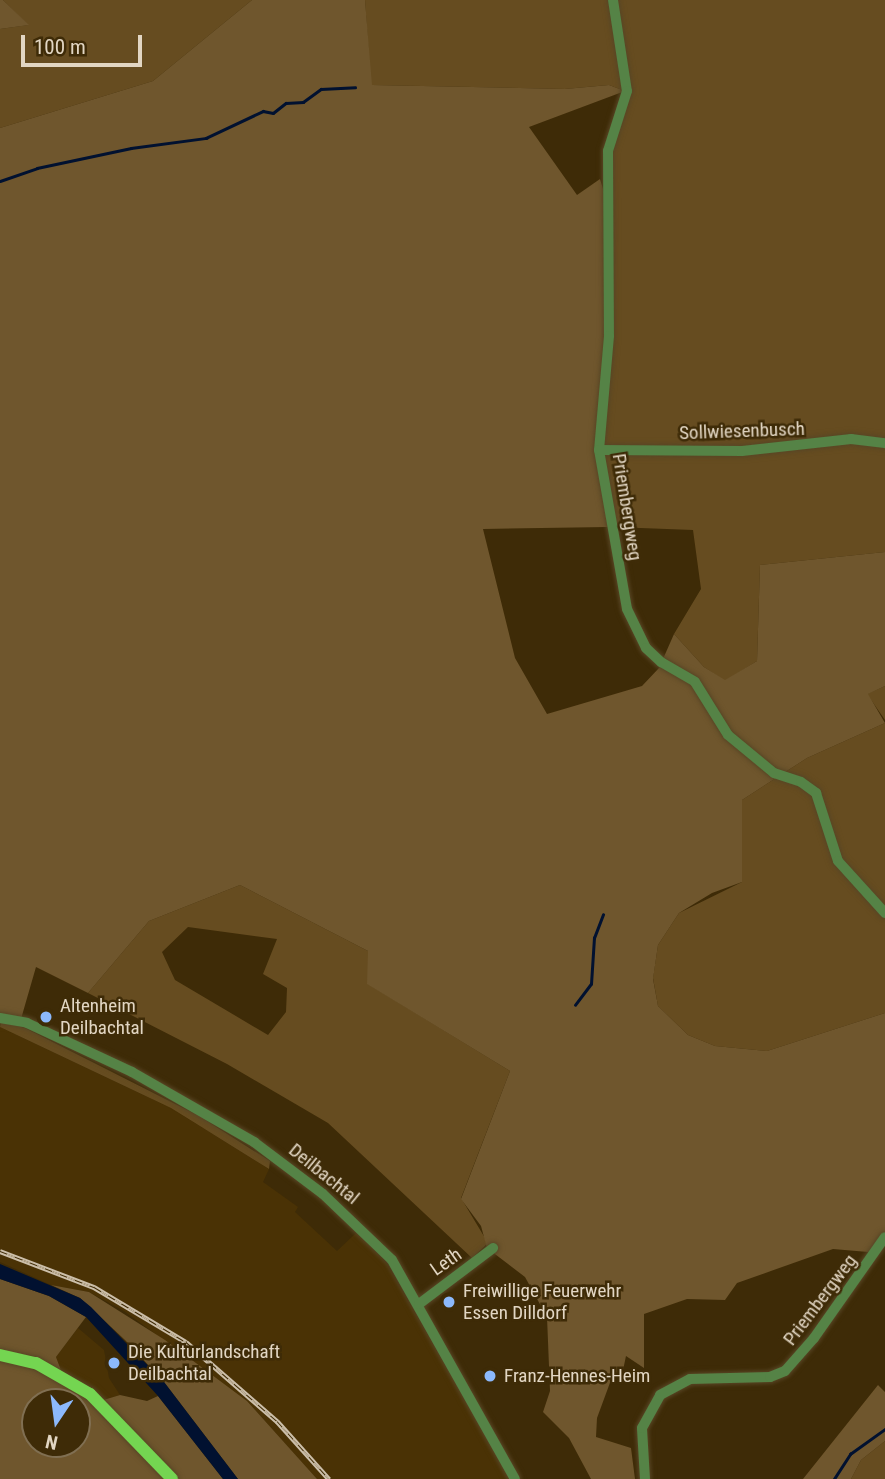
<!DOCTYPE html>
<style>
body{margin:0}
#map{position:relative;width:885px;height:1479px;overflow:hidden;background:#3e2b07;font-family:"Roboto Condensed",sans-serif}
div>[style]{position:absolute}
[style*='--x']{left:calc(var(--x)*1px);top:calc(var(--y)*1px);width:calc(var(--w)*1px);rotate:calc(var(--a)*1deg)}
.built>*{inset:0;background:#4a3205}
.green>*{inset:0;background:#664c20}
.forest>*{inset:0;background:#6f562d}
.water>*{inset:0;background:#011130}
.stream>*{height:2.5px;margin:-1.25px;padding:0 1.25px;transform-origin:1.25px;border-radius:1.25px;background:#011130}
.roads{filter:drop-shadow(0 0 2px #584625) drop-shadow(0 0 2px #584625)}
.minor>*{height:10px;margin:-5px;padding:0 5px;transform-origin:5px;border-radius:5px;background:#558346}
.major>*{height:12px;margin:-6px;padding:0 6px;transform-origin:6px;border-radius:6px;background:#74d551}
.rail>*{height:5px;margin-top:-2.5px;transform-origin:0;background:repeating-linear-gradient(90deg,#3e2b07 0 8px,#ccbfaa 0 16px);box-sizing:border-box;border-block:2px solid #ccbfaa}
.dots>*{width:19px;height:19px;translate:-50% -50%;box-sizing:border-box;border:4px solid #3e2b07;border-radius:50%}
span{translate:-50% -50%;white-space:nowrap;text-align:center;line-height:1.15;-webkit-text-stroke:5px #3e2b07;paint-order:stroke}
.street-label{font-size:19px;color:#e2d6c3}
.poi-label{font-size:19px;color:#e2d6c3}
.left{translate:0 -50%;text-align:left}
.north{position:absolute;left:21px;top:1388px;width:70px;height:70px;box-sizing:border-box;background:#3e2b07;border:2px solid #806f52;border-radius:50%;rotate:193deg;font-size:19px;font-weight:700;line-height:28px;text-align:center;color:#e2d6c3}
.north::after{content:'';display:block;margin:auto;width:24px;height:32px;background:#8cb9fc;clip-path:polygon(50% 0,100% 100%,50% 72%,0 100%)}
.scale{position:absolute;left:21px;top:35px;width:121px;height:32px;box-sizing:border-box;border:4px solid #e2d6c3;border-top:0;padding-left:9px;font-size:21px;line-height:24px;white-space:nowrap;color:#e2d6c3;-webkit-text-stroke:5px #3e2b07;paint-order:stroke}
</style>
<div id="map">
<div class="built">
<div style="clip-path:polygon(0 1027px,171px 1108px,269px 1169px,263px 1182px,298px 1207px,295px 1212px,337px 1251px,356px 1233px,366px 1242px,386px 1263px,511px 1479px,317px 1479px,247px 1401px,124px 1311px,89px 1292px,51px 1285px,0 1262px)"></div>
<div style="clip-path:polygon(78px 1328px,104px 1350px,109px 1378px,120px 1395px,100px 1401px,62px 1373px,56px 1357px)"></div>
</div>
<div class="green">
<div style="clip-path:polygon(3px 0,252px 0,153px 81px,0 128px,0 29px,28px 25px)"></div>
<div style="clip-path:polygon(365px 0,885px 0,885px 552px,760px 565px,757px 661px,725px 681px,704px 667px,674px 634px,701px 589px,693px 530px,614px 527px,601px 446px,609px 152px,625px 91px,609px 85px,565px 89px,371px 85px)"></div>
<div style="clip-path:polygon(885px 686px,885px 720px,867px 694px)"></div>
<div style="clip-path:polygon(885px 723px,885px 1013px,767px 1051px,715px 1046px,688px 1035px,658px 1006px,653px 978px,658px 945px,679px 913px,742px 882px,742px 800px,807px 758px)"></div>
<div style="clip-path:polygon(evenodd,240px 885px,368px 951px,368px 984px,510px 1071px,461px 1198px,488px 1243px,472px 1258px,328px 1123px,227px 1064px,88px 993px,149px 921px,240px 885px,188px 927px,277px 939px,263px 974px,287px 988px,286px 1012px,268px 1035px,175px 980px,162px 952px,188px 927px)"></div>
<div style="clip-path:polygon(1px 1022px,25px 1028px,199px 1116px,270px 1161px,269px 1169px,171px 1108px,0 1027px)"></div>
<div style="clip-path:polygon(885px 1441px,885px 1479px,851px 1479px,861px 1460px)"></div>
</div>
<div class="forest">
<div style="clip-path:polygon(0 0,3px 0,29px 25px,0 29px)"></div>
<div style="clip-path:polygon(252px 0,365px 0,372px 85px,565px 89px,609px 85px,625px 91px,529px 127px,577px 195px,600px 179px,607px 202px,607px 318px,597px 429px,608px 527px,483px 529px,515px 658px,547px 714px,642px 686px,659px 668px,674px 634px,704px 667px,725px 680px,757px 661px,760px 565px,885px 552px,885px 686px,868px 694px,885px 723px,807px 758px,742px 800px,742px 882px,712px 893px,679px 913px,658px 945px,653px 979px,658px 1006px,688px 1035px,715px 1046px,767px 1051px,885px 1013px,885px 1246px,868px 1252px,833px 1249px,737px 1283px,725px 1300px,687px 1299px,644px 1314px,644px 1368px,626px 1356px,622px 1375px,611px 1380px,597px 1418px,596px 1437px,631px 1448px,635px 1479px,591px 1479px,569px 1438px,543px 1412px,550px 1391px,547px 1317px,525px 1277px,487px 1248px,481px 1226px,461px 1199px,510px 1071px,367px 984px,368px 951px,240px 885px,149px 921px,88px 993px,36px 967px,21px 1019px,0 1014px,0 128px,153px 81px)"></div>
<div style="clip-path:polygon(0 1279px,49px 1296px,86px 1317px,56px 1357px,62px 1373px,32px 1356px,0 1351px)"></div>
<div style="clip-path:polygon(51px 1285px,89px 1292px,165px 1340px,247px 1401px,317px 1479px,238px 1479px,164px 1382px,125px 1340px,80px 1298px)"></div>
<div style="clip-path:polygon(evenodd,0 1357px,15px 1358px,100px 1401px,120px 1395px,147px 1401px,158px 1396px,223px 1479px,0 1479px,0 1357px,35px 1402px,77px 1402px,77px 1444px,35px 1444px,35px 1402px)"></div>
<div style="clip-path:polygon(878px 1385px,885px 1392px,885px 1441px,861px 1460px,851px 1479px,803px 1479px)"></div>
</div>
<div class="water">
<div style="clip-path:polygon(0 1264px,80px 1298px,91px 1307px,164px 1382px,238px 1479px,223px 1479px,158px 1396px,86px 1317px,49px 1296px,0 1279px)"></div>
</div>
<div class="stream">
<div style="--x:0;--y:181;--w:39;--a:-19"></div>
<div style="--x:37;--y:168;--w:96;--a:-12"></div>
<div style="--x:131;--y:148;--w:76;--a:-7.6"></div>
<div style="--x:206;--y:138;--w:63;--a:-25.3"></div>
<div style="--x:263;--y:111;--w:10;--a:11"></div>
<div style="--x:273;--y:113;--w:16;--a:-38"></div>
<div style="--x:286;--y:103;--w:17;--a:-3"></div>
<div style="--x:303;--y:102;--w:22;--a:-36"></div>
<div style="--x:321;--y:89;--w:34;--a:-3"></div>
<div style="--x:575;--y:1005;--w:26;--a:-53"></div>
<div style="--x:591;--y:984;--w:46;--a:-86.3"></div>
<div style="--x:594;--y:938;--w:25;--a:-69"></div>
<div style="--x:834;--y:1479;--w:30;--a:-57"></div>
<div style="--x:850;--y:1454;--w:43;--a:-35.5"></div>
</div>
<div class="roads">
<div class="minor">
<div style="--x:613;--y:0;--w:92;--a:81.3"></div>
<div style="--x:627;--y:91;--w:63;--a:107.6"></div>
<div style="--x:608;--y:151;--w:185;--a:89.7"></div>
<div style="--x:609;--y:336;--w:114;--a:95"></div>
<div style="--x:599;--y:450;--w:161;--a:80"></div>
<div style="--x:627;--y:609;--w:43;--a:64"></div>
<div style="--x:646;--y:648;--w:21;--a:43"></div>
<div style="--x:661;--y:662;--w:39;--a:30"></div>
<div style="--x:695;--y:682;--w:62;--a:58.1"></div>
<div style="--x:728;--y:735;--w:60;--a:39.6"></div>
<div style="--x:774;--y:773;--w:28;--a:18"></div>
<div style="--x:801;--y:782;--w:19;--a:36"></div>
<div style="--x:816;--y:793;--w:71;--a:72.1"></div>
<div style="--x:838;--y:861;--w:70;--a:47.9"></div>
<div style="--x:599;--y:450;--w:143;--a:0.4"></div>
<div style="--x:742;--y:451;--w:110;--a:-6.3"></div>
<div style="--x:851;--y:439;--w:34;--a:7"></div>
<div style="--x:0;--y:1018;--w:27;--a:10"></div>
<div style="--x:27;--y:1023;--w:116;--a:25"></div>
<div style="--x:132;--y:1072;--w:141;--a:29.8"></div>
<div style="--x:254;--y:1142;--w:86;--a:37"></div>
<div style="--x:323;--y:1194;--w:95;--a:43.7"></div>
<div style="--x:392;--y:1260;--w:251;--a:60.7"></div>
<div style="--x:419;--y:1304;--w:93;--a:-37.1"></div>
<div style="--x:645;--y:1479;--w:51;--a:-93.4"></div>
<div style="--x:642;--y:1428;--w:38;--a:-61"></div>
<div style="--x:660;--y:1395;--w:34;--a:-28"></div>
<div style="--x:690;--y:1379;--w:80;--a:-1.4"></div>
<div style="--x:770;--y:1377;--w:16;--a:-22"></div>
<div style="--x:785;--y:1371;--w:44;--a:-48.7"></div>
<div style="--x:814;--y:1338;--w:123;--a:-54.9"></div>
</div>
<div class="major">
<div style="--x:0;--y:1355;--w:37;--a:13"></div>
<div style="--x:36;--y:1363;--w:62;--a:29.9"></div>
<div style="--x:90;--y:1394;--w:118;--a:46"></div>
</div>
</div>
<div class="rail">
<div style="--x:0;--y:1251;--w:101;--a:21"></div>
<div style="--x:94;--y:1287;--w:107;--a:30.9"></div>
<div style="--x:186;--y:1342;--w:121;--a:41"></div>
<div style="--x:277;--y:1421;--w:78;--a:48.1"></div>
</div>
<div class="dots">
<div style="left:46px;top:1017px;background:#8cb9fc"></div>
<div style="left:449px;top:1302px;background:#8cb9fc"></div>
<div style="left:114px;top:1363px;background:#8cb9fc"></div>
<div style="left:490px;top:1376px;background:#8cb9fc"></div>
</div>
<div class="street-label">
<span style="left:742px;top:431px;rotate:-2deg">Sollwiesenbusch</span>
<span style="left:627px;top:507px;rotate:81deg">Priembergweg</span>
<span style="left:324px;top:1174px;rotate:39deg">Deilbachtal</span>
<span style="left:446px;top:1262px;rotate:-35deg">Leth</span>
<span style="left:820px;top:1300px;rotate:-53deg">Priembergweg</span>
</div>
<div class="poi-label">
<span class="left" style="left:60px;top:1017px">Altenheim<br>Deilbachtal</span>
<span class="left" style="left:463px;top:1302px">Freiwillige Feuerwehr<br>Essen Dilldorf</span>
<span class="left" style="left:128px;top:1363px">Die Kulturlandschaft<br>Deilbachtal</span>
<span class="left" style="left:504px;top:1376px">Franz-Hennes-Heim</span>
</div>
<div class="north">N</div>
<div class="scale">100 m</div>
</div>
